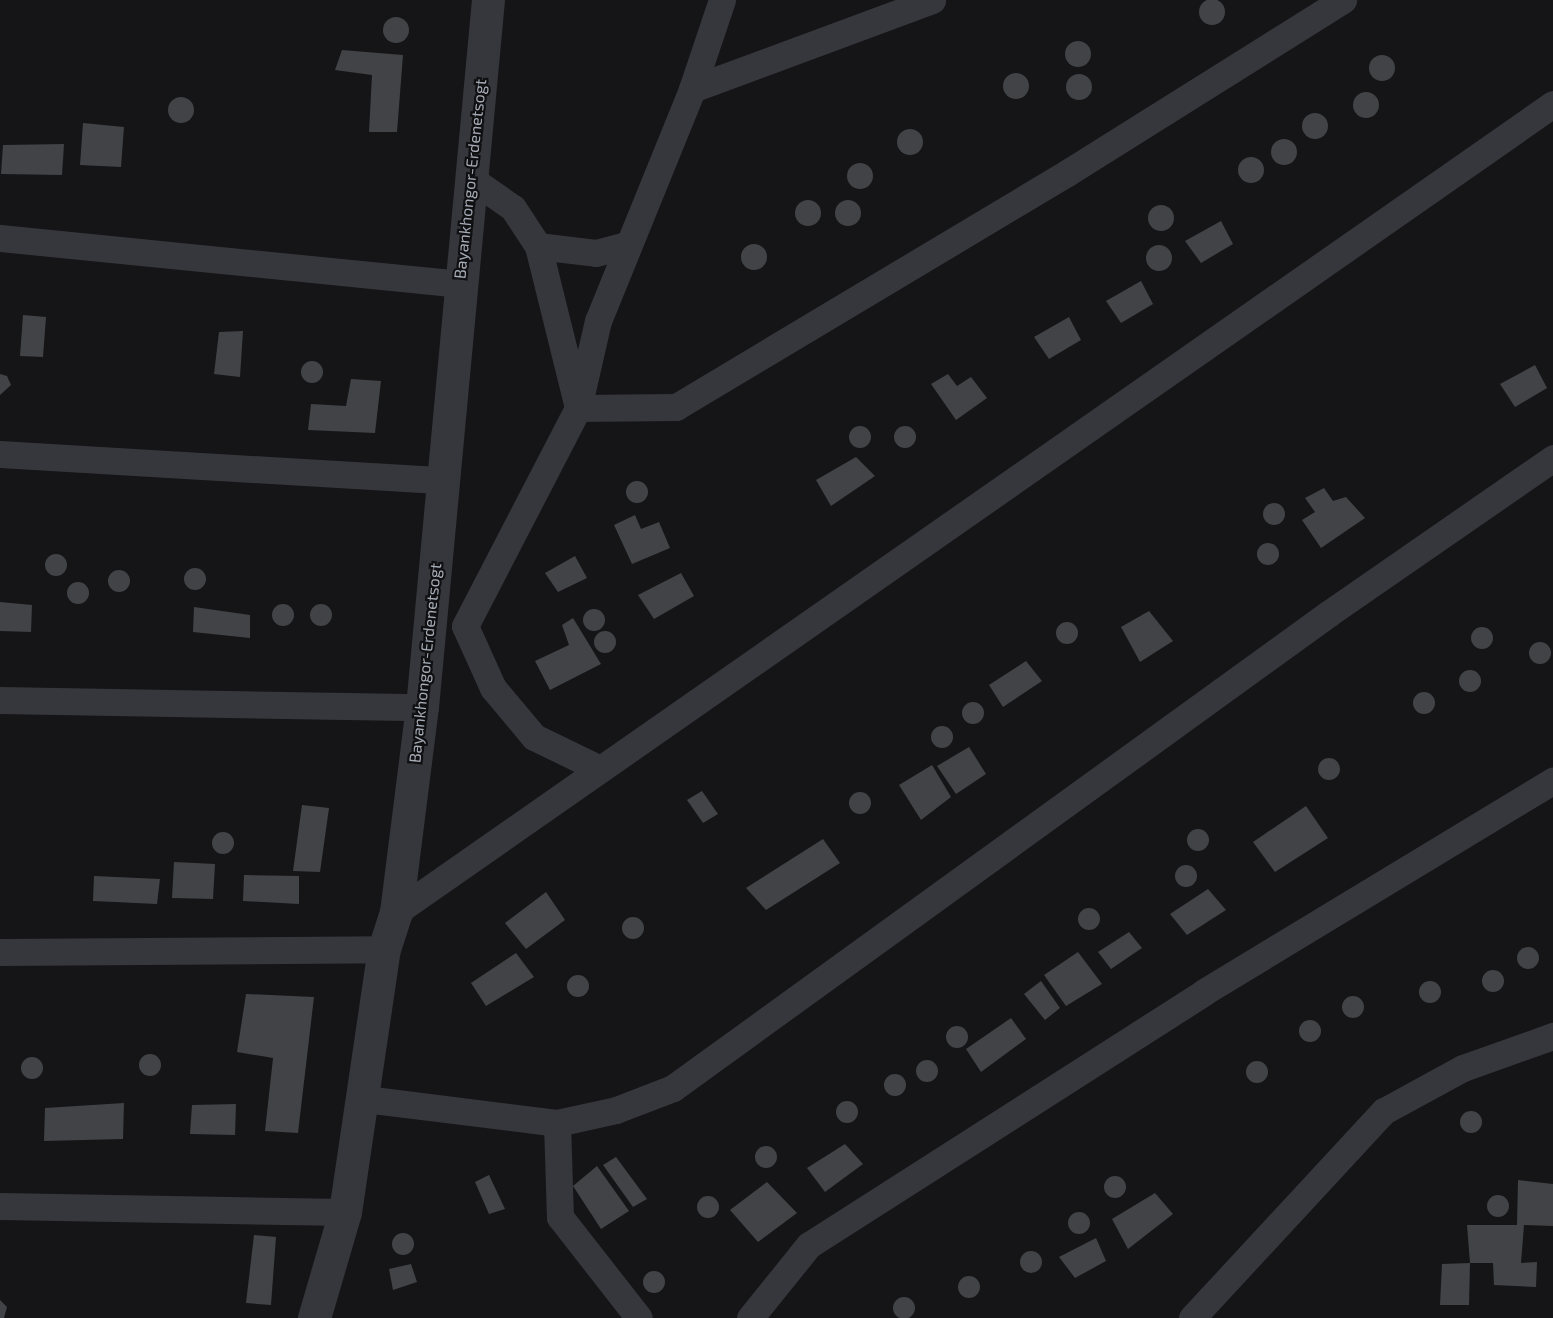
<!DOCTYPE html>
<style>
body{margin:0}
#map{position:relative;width:1553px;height:1318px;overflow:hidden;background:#151517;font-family:"Exo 2",sans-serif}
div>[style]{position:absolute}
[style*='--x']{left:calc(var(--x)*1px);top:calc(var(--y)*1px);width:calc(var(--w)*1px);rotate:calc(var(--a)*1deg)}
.building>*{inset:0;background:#414347}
.round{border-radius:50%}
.minor>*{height:27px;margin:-13.5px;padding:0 13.5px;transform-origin:13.5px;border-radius:13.5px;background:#36373c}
.tertiary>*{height:33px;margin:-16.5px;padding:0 16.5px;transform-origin:16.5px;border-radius:16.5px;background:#36373c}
span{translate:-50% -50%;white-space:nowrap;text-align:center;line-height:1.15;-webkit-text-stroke:4.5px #101012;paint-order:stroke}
.street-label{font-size:16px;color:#a7adb7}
</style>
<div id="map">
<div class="building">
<div class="round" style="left:1199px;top:-1px;width:26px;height:26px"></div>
<div class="round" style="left:383px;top:17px;width:26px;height:26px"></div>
<div class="round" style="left:1065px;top:41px;width:26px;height:26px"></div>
<div style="clip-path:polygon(342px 50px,403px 55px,397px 132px,369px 132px,372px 75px,335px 70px)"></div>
<div class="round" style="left:1369px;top:55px;width:26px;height:26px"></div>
<div class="round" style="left:1003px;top:73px;width:26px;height:26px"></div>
<div class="round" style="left:1066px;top:74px;width:26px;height:26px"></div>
<div class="round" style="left:1353px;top:92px;width:26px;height:26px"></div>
<div class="round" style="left:168px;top:97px;width:26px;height:26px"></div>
<div class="round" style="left:1302px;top:113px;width:26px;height:26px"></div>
<div style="clip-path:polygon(83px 123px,124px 127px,121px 167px,80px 165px)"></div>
<div class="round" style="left:897px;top:129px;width:26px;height:26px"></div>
<div class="round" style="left:1271px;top:139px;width:26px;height:26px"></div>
<div style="clip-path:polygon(64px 144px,62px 175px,1px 174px,3px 145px)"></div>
<div class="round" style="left:1238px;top:157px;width:26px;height:26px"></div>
<div class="round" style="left:847px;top:163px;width:26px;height:26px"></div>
<div class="round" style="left:795px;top:200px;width:26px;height:26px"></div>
<div class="round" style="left:835px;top:200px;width:26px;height:26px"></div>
<div class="round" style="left:1148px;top:205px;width:26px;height:26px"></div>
<div style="clip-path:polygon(1221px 221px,1233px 244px,1201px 263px,1185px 241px)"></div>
<div class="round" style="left:741px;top:244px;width:26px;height:26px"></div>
<div class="round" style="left:1146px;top:245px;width:26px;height:26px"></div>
<div style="clip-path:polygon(1141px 281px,1153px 304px,1121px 323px,1106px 301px)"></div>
<div style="clip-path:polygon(23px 315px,46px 317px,43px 357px,20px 356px)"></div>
<div style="clip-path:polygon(1069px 317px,1081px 340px,1049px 359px,1034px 337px)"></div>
<div style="clip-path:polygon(243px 331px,240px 377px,214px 374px,219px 332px)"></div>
<div class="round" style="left:301px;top:361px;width:22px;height:22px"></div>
<div style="clip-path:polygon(1535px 365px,1547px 388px,1515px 407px,1500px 384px)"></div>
<div style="clip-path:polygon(0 374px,7px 376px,11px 385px,0 395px)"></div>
<div style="clip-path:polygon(948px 374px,957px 386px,971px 377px,987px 398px,956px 420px,931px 384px)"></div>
<div style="clip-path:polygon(351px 379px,381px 381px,375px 433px,308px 430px,311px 404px,346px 406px)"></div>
<div class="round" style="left:894px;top:426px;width:22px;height:22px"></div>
<div class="round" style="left:849px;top:426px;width:22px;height:22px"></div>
<div style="clip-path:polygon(856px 457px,875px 476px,831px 506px,816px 480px)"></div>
<div class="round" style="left:626px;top:481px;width:22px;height:22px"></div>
<div style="clip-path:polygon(1324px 488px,1333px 501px,1346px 497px,1365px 518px,1321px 548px,1302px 520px,1315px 512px,1305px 498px)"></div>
<div class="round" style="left:1263px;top:503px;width:22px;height:22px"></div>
<div style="clip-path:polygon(635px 515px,641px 529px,659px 522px,670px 548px,632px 564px,614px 525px)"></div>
<div class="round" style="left:1257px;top:543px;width:22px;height:22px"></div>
<div class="round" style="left:45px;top:554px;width:22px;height:22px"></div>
<div style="clip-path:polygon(575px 556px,587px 578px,558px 592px,545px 573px)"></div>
<div class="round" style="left:184px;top:568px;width:22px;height:22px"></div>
<div class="round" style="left:108px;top:570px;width:22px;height:22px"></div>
<div style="clip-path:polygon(681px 573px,694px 596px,654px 619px,638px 595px)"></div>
<div class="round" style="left:67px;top:582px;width:22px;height:22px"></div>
<div style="clip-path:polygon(0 602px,32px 605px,31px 632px,0 631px)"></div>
<div class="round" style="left:272px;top:604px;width:22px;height:22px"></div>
<div class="round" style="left:310px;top:604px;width:22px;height:22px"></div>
<div style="clip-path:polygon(194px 607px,250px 615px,250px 638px,193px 632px)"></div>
<div class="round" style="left:583px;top:609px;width:22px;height:22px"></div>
<div style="clip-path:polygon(1149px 611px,1173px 641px,1140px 662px,1121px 627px)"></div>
<div style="clip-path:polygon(573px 618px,601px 664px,550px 690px,535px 661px,569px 645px,562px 625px)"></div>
<div class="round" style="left:1056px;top:622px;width:22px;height:22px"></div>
<div class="round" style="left:1471px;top:627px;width:22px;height:22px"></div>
<div class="round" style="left:594px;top:631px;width:22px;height:22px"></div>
<div class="round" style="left:1529px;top:642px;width:22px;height:22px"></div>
<div style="clip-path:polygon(1026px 661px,1042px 681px,1003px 707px,989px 685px)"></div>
<div class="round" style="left:1459px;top:670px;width:22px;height:22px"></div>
<div class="round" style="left:1413px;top:692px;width:22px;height:22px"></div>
<div class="round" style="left:962px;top:702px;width:22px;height:22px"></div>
<div class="round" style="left:931px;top:726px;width:22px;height:22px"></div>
<div style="clip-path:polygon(969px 747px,986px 774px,956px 794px,937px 766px)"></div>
<div class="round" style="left:1318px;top:758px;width:22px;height:22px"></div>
<div style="clip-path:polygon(932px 765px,951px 797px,921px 820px,899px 785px)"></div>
<div style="clip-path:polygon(702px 791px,718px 814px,703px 823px,687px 800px)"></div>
<div class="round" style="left:849px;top:792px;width:22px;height:22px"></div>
<div style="clip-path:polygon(302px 805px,329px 808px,320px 872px,293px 871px)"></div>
<div style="clip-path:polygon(1306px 806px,1328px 838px,1275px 872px,1253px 842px)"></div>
<div class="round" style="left:1187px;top:829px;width:22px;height:22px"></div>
<div class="round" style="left:212px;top:832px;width:22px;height:22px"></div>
<div style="clip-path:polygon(823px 839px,840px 863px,766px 910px,746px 888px)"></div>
<div style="clip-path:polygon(174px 862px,215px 864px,213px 899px,172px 898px)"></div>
<div class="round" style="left:1175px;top:865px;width:22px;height:22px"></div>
<div style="clip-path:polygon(244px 875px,299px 876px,299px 904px,243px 901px)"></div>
<div style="clip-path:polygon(94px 876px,160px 879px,157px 904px,93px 901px)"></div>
<div style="clip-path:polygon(1208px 889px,1226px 910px,1187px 935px,1170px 914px)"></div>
<div style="clip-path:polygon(546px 892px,565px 920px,526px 949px,505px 923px)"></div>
<div class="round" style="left:1078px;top:908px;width:22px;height:22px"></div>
<div class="round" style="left:622px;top:917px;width:22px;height:22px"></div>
<div style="clip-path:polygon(1129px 932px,1142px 948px,1111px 969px,1098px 952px)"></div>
<div class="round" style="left:1517px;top:947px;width:22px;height:22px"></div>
<div style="clip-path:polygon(1078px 952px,1102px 984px,1066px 1006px,1044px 975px)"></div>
<div style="clip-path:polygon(516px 953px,534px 977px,486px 1006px,471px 983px)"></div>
<div class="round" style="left:1482px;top:970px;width:22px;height:22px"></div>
<div class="round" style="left:567px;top:975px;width:22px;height:22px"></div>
<div class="round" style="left:1419px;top:981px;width:22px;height:22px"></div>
<div style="clip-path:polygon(1041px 981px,1060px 1008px,1045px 1020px,1024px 994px)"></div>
<div style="clip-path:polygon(246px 994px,314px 997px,298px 1133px,265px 1131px,273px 1058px,237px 1052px)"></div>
<div class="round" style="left:1342px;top:996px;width:22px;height:22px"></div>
<div style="clip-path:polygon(1011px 1018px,1026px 1039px,981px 1072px,966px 1049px)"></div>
<div class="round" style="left:1299px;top:1020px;width:22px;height:22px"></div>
<div class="round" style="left:946px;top:1026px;width:22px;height:22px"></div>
<div class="round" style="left:139px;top:1054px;width:22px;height:22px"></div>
<div class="round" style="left:21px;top:1057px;width:22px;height:22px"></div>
<div class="round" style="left:916px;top:1060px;width:22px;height:22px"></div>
<div class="round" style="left:1246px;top:1061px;width:22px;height:22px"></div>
<div class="round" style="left:884px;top:1074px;width:22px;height:22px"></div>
<div class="round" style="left:836px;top:1101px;width:22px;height:22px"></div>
<div style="clip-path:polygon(124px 1103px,123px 1139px,44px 1141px,45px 1108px)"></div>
<div style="clip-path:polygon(236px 1104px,235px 1135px,190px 1134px,192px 1105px)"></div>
<div class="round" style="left:1460px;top:1111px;width:22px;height:22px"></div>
<div style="clip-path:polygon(845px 1144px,863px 1164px,825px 1192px,807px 1168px)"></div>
<div class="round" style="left:755px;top:1146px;width:22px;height:22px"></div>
<div style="clip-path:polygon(616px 1157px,647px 1199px,633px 1207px,603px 1165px)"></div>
<div style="clip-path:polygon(597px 1166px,629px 1211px,601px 1229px,573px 1186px)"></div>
<div style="clip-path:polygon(489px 1175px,505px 1209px,489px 1214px,475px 1182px)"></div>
<div class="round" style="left:1104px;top:1176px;width:22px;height:22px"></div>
<div style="clip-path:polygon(1518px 1180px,1553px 1184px,1553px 1226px,1524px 1225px,1521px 1263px,1537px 1262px,1536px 1287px,1494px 1285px,1493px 1263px,1470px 1263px,1467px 1225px,1517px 1225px)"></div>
<div style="clip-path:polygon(767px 1182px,797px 1213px,758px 1242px,730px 1210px)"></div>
<div style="clip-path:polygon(1155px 1193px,1173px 1214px,1128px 1249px,1112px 1219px)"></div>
<div class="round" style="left:1487px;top:1195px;width:22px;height:22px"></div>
<div class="round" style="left:697px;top:1196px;width:22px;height:22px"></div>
<div class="round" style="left:1068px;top:1212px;width:22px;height:22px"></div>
<div class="round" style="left:392px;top:1233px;width:22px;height:22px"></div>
<div style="clip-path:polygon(254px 1235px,276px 1237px,271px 1305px,246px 1303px)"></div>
<div style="clip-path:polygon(1096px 1238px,1106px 1261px,1075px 1278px,1059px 1257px)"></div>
<div class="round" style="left:1020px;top:1251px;width:22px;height:22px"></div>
<div style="clip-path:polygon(1470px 1263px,1469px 1305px,1440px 1305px,1442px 1264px)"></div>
<div style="clip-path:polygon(411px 1264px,417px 1282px,393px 1290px,389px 1269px)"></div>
<div class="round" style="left:643px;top:1271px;width:22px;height:22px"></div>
<div class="round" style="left:958px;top:1276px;width:22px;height:22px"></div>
<div class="round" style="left:893px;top:1297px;width:22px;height:22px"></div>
<div style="clip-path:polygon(0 1300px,7px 1307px,4px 1318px,0 1318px)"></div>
</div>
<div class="minor">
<div style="--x:692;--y:89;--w:256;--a:-20.3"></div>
<div style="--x:470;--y:178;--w:52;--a:34.9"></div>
<div style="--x:513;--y:208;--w:45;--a:56.7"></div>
<div style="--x:538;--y:246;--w:167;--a:76.1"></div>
<div style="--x:578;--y:408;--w:98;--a:-0.6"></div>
<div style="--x:676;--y:407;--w:456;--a:-30.9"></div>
<div style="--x:1067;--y:173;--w:326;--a:-32.1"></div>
<div style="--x:0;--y:238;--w:461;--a:5.7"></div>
<div style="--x:538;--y:246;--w:58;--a:6.9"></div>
<div style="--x:596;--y:253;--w:31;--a:-15"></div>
<div style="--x:0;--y:454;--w:443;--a:3.4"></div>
<div style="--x:0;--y:700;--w:422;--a:1"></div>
<div style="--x:600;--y:769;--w:73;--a:-154.1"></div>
<div style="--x:534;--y:737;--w:64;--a:-129.9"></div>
<div style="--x:493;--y:688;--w:68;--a:-114.3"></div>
<div style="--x:465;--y:626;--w:246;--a:-62.6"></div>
<div style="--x:578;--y:408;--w:89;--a:-77.1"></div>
<div style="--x:598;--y:321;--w:250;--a:-67.9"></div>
<div style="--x:692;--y:89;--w:94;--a:-71.4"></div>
<div style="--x:396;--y:912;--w:1411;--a:-34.93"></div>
<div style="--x:0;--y:952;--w:384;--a:-0.4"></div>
<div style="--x:365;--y:1099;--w:193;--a:7.1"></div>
<div style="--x:557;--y:1123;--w:60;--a:-12.4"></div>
<div style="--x:616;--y:1110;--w:61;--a:-21.1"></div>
<div style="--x:673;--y:1088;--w:809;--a:-35.89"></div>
<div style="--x:1328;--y:614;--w:274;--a:-34.7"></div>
<div style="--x:557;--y:1123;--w:94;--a:88.2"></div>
<div style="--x:560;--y:1217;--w:128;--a:52"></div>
<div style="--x:0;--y:1206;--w:345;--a:1"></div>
<div style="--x:750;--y:1318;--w:94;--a:-51.1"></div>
<div style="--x:809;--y:1245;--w:469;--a:-32.6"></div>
<div style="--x:1204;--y:992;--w:408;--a:-31.2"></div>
<div style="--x:1192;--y:1318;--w:282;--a:-47.2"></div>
<div style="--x:1384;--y:1111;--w:90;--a:-28.6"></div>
<div style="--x:1463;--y:1068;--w:96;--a:-19.6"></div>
</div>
<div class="tertiary">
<div style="--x:314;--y:1318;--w:110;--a:-73.7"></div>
<div style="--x:345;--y:1212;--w:266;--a:-81.6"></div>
<div style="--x:384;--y:949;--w:39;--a:-72"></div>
<div style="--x:396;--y:912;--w:207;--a:-82.8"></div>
<div style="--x:422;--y:707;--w:710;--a:-84.67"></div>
</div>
<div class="street-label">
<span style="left:470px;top:179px;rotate:-84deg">Bayankhongor-Erdenetsogt</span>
<span style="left:425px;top:663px;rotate:-84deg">Bayankhongor-Erdenetsogt</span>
</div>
</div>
